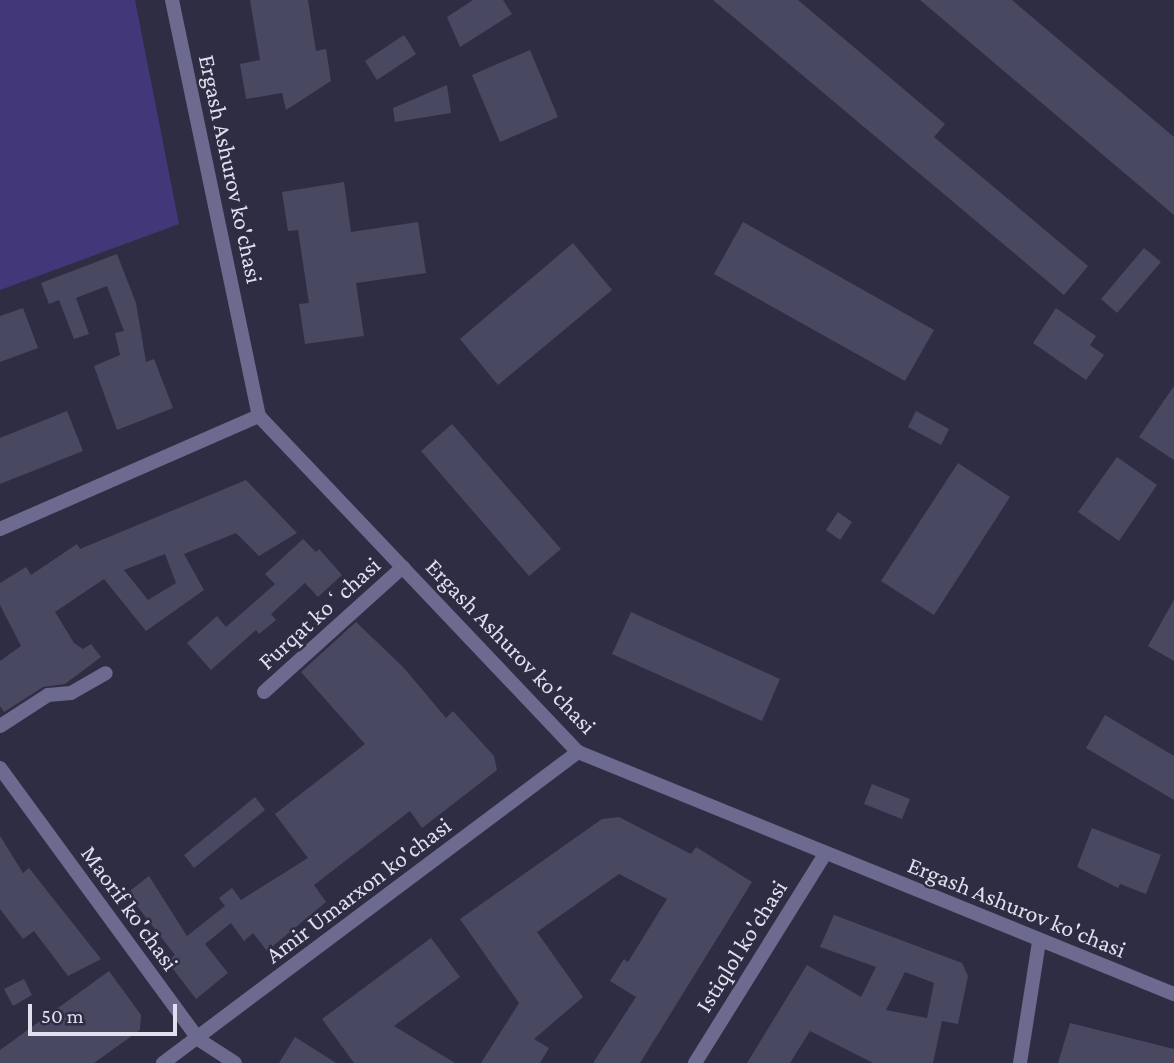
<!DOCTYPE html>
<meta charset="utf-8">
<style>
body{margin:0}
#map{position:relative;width:1174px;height:1063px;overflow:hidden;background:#2f2d44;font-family:"Crimson Pro",serif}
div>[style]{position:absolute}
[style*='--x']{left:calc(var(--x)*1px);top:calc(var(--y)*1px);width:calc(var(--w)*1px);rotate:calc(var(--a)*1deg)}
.green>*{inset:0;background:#423879}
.building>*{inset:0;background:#494861}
.minor>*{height:14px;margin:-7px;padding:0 7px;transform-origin:7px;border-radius:7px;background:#6c6a8f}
.tertiary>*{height:14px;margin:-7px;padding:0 7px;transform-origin:7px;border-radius:7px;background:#6c6a8f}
span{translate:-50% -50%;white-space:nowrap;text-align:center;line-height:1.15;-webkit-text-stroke:5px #2f2d44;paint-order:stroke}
.street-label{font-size:24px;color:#dfdfee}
.scale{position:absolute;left:28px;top:1004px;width:149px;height:32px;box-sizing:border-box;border:4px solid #dfdfee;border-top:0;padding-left:9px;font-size:21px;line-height:24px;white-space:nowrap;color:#dfdfee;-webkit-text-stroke:5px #2f2d44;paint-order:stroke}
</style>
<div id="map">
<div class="green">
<div style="clip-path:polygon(0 0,135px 0,179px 224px,0 290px)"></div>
</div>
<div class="building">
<div style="clip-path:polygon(250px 0,308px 0,316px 51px,326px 49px,331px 81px,286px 110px,282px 93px,246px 99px,240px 64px,260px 60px)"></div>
<div style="clip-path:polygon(473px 0,503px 0,512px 14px,460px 47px,447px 17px)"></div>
<div style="clip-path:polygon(713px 0,798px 0,945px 124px,934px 137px,1088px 266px,1064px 295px)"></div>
<div style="clip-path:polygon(920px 0,1012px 0,1174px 137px,1174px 215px)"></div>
<div style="clip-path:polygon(404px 35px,416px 54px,377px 80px,365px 61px)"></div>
<div style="clip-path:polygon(530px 50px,558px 117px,500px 142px,472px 75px)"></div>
<div style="clip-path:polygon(447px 85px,451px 113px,395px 122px,393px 108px)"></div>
<div style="clip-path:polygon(344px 182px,351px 232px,418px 222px,426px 273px,356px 283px,364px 336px,305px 344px,299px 304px,309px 303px,298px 230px,288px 231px,282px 192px)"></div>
<div style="clip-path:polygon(743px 222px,934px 330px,905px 381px,714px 274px)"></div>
<div style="clip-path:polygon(573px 243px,612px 290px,498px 385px,460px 339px)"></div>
<div style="clip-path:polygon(1144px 248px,1161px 262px,1117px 313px,1101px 299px)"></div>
<div style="clip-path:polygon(117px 254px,136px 303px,146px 362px,154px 359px,173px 408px,117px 430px,94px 366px,120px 355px,115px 333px,124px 331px,107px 286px,76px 298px,89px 334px,74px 339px,59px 300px,49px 304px,41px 283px)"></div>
<div style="clip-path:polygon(23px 308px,38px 348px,0 362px,0 316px)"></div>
<div style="clip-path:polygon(1056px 308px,1096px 336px,1090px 345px,1104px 355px,1086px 380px,1033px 343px)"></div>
<div style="clip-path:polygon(1174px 386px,1174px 460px,1139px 437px)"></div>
<div style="clip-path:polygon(67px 411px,83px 451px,0 484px,0 438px)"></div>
<div style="clip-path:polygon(916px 411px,949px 429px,941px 445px,908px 427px)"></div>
<div style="clip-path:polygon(452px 424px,561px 549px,529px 576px,421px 451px)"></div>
<div style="clip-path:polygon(1117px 457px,1157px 485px,1119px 541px,1078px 512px)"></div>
<div style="clip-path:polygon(958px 463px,1010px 497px,934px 615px,881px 581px)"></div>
<div style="clip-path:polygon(evenodd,246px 480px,297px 533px,259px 556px,236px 533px,184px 554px,204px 590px,146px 631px,104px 579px,55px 612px,74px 643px,83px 649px,91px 644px,101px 657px,65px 684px,43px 687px,4px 712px,0 706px,0 661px,21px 646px,0 605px,0 583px,26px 567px,31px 575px,77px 544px,80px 549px,246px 480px,165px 554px,176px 583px,148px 600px,124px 570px,165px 554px)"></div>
<div style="clip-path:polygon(838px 512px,852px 522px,840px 540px,826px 530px)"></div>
<div style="clip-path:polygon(303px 539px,316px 552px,319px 549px,342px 575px,318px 597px,305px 583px,271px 614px,276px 620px,259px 634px,256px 630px,211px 670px,187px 643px,217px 616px,226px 627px,275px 584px,265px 574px)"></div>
<div style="clip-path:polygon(1174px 600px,1174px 661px,1148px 646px)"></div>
<div style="clip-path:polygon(631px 612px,780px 679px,762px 721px,612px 654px)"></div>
<div style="clip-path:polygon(356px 622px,404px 668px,446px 718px,453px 711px,494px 756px,497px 770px,422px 828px,410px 811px,314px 885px,326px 902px,267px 951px,253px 933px,244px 941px,231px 923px,205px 944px,228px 973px,196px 999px,167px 961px,175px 955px,127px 893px,149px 876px,187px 936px,225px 906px,219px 898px,232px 888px,241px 900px,308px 858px,275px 814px,365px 744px,301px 672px)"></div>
<div style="clip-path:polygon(1105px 715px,1174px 756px,1174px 800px,1086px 748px)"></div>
<div style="clip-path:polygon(872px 784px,910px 799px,902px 819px,864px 804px)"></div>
<div style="clip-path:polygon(255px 797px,265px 810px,194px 868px,184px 855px)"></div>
<div style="clip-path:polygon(619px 817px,691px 854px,696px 847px,752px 882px,640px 1063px,593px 1063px,636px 997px,610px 981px,624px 959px,628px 962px,667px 899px,619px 874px,537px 932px,583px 997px,534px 1039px,549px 1048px,540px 1063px,481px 1063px,519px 1003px,460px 919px,602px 819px)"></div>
<div style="clip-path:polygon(1092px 828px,1161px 855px,1146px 894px,1120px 884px,1118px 888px,1077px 867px)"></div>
<div style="clip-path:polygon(0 836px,23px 873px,29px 868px,101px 959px,68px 976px,34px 931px,23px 939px,0 909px)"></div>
<div style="clip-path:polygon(evenodd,834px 915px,962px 963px,968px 976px,958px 1024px,942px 1021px,933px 1063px,873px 1063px,810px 1031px,790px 1063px,747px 1063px,807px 965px,861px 997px,876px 967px,820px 947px,834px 915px,905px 972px,934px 983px,927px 1018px,886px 1010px,905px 972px)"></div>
<div style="clip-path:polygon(431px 938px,460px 977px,394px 1026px,455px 1063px,354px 1063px,322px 1019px)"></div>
<div style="clip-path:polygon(109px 971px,141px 1015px,140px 1030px,94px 1063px,0 1063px,0 1050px)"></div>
<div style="clip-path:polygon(24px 979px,32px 995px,13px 1006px,4px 989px)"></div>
<div style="clip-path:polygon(1070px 1023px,1174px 1049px,1174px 1063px,1058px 1063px)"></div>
<div style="clip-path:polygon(295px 1037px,336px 1063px,279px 1063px)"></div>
</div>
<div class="minor">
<div style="--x:0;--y:529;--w:283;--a:-23.6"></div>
<div style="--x:264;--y:692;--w:187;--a:-42"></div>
<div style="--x:0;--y:726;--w:57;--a:-32.9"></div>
<div style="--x:48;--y:695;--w:23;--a:-5"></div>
<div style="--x:71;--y:693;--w:40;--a:-29.7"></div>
<div style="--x:0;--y:768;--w:336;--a:53.8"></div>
<div style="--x:198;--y:1039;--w:44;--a:33"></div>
<div style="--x:695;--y:1063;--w:246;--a:-58.1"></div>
</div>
<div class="tertiary">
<div style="--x:172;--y:0;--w:425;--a:78.2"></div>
<div style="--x:259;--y:416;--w:463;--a:46.5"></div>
<div style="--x:578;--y:752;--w:643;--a:22.1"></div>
<div style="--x:163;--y:1063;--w:519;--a:-36.85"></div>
<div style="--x:1020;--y:1063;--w:122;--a:-81.1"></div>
</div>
<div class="street-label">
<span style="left:231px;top:169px;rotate:78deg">Ergash Ashurov ko'chasi</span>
<span style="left:319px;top:613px;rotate:-42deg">Furqat koʻchasi</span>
<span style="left:511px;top:646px;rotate:46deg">Ergash Ashurov ko'chasi</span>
<span style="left:358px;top:890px;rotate:-37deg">Amir Umarxon ko'chasi</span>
<span style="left:1017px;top:907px;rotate:22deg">Ergash Ashurov ko'chasi</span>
<span style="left:130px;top:908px;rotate:54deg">Maorif ko'chasi</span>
<span style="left:741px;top:946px;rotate:-58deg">Istiqlol ko'chasi</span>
</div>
<div class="scale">50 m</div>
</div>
